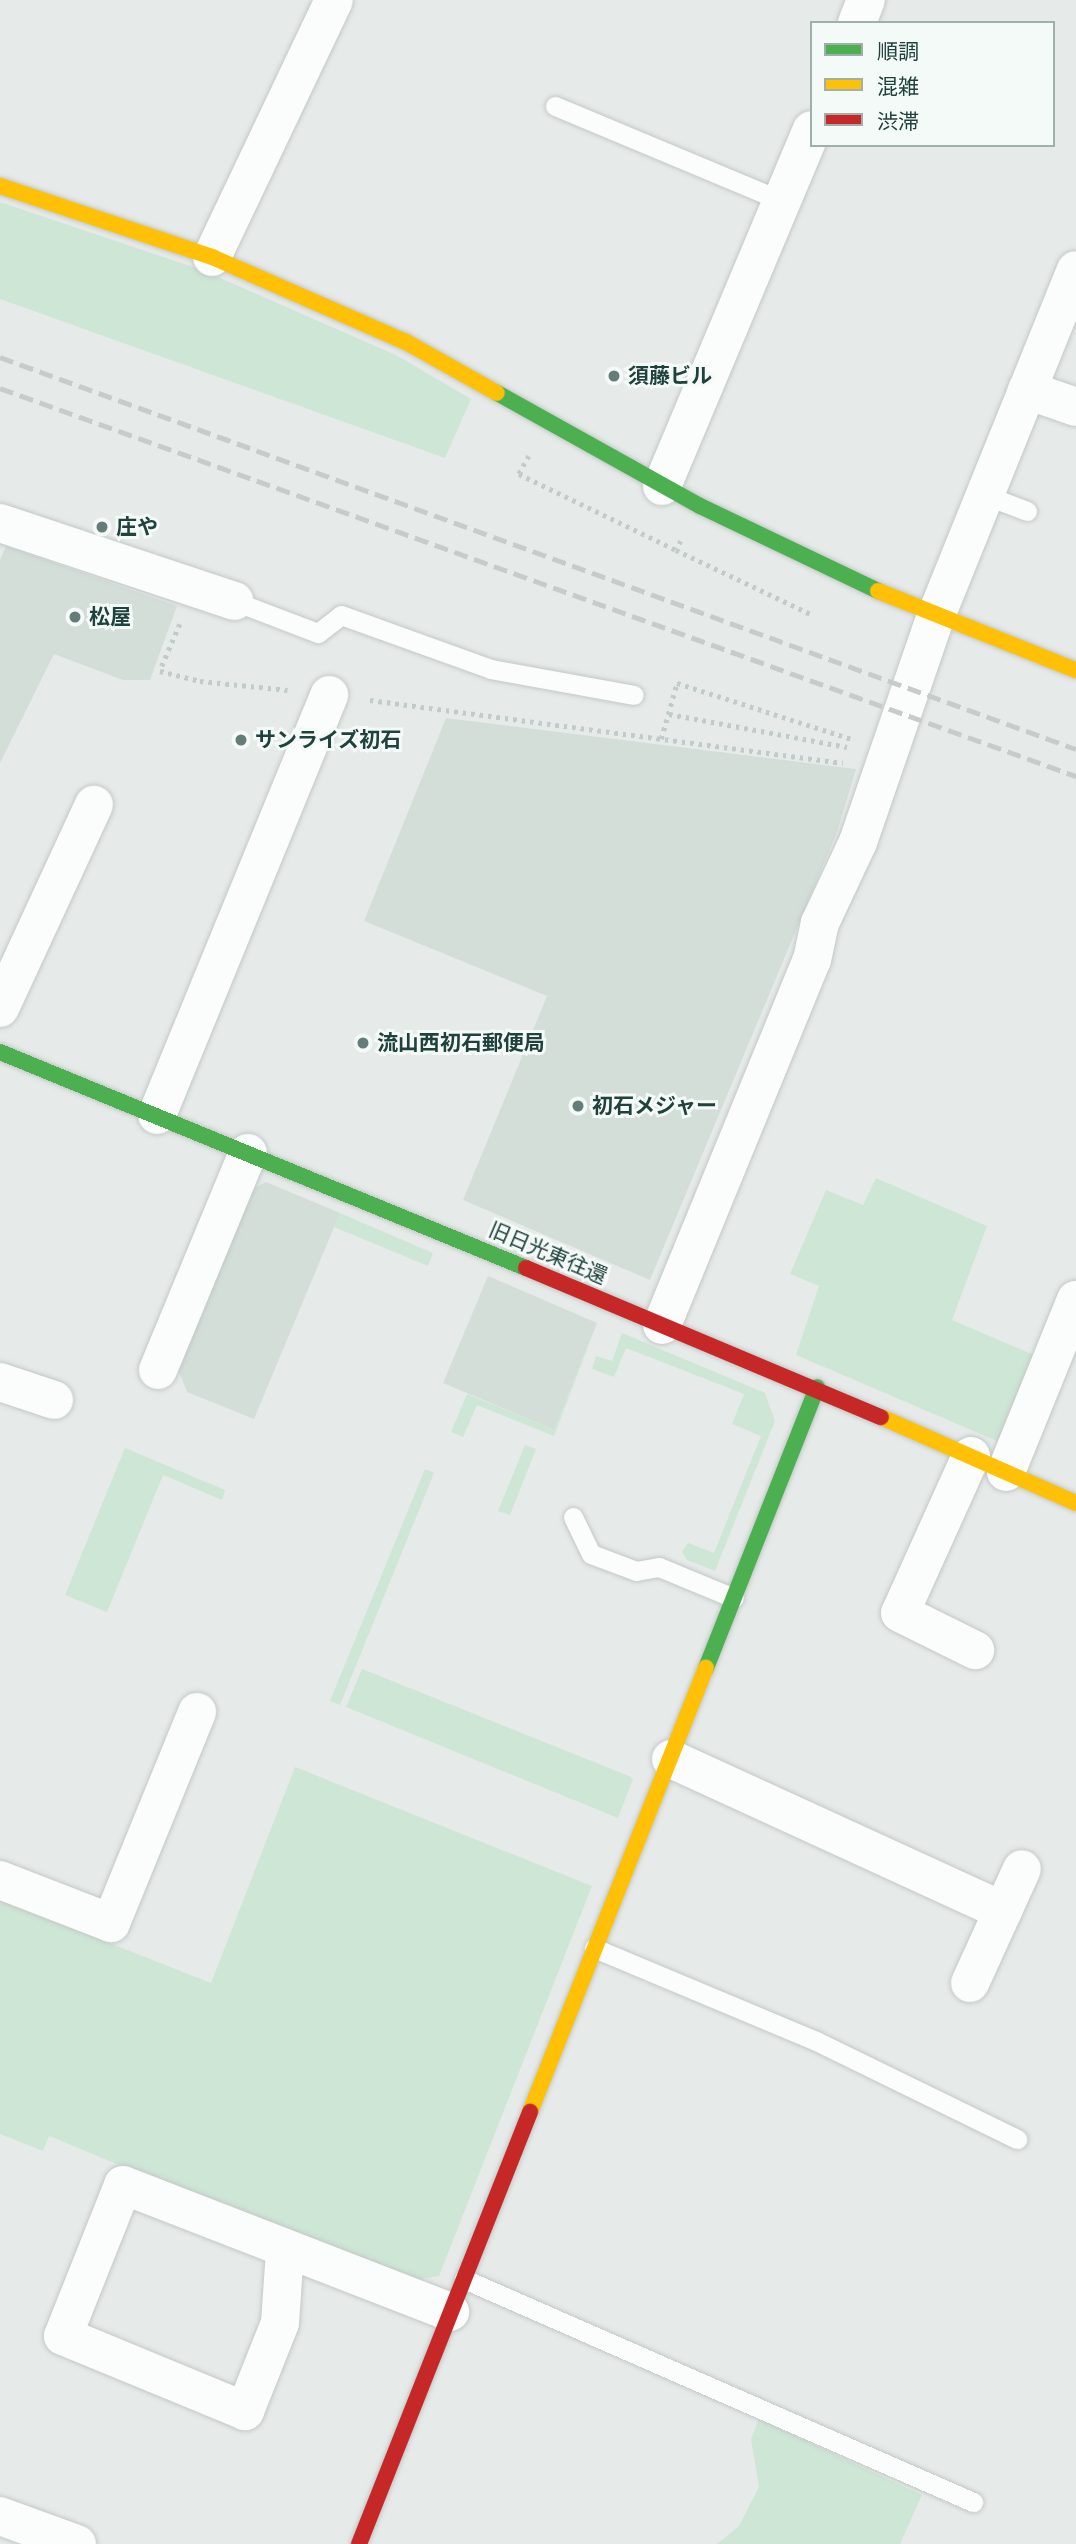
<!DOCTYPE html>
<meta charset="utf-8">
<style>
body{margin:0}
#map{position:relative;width:1076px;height:2544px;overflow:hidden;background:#e6ebe9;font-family:Inter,"Noto Sans JP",sans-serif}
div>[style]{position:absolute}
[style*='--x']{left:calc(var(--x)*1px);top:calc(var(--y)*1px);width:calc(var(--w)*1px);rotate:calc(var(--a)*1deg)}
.built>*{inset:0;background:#d3ded9}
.green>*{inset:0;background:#cde6d6}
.path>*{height:4.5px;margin-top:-2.25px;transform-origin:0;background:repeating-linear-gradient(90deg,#c1cbc9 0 3.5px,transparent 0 8.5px)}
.roads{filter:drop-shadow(0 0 2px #c3c8c6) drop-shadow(0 0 2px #c3c8c6)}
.lane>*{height:19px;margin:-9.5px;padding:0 9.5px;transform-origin:9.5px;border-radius:9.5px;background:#fbfcfc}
.street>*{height:38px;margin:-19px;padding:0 19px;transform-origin:19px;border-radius:19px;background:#fbfcfc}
.fast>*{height:16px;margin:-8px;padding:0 8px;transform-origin:8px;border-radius:8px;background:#4caf50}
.slow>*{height:16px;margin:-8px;padding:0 8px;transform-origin:8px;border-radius:8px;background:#ffc107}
.jam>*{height:16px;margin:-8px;padding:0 8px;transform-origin:8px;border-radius:8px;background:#c62828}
.rail>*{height:5px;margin-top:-2.5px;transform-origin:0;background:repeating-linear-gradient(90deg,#c7cccb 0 14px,transparent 0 21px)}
.dots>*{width:19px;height:19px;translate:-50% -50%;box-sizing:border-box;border:4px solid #f4faf7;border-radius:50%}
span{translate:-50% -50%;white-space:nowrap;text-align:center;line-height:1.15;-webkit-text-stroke:6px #f4faf7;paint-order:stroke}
.poi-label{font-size:21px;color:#20423c;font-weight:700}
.left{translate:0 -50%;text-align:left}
.street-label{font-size:21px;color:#20423c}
.legend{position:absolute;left:810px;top:21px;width:245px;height:126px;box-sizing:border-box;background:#f4faf7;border:2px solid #9fb0ac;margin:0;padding:9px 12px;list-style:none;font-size:21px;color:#20423c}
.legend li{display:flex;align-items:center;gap:14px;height:35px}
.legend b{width:35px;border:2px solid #9fb0ac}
</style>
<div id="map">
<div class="built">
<div style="clip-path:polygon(6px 546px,177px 606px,150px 680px,123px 680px,54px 654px,0 763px,0 560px)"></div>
<div style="clip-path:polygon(446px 718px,856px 769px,837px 832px,650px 1280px,463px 1200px,547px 996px,364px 921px)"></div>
<div style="clip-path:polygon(266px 1182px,340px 1213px,254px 1419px,187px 1392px,176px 1364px,247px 1191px)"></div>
<div style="clip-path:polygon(488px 1276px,597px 1323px,554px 1430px,443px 1383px)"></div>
</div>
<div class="green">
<div style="clip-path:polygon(0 202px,202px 270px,398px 356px,471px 399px,445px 458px,0 299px)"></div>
<div style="clip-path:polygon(876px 1178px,987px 1226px,952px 1320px,1041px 1358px,1012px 1434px,997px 1441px,796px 1355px,819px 1286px,790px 1274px,826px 1190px,863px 1205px)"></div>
<div style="clip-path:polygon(340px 1213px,433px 1253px,428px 1266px,334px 1227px)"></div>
<div style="clip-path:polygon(597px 1323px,554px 1436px,477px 1405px,463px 1437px,451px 1432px,467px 1394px,554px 1430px)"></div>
<div style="clip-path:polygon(622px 1333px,765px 1393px,775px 1421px,715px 1571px,687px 1560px,682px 1552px,688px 1543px,714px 1553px,761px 1436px,732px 1424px,744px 1394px,626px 1348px,614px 1377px,592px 1369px,596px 1356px,612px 1361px)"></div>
<div style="clip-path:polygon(525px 1445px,536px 1449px,510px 1515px,498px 1511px)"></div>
<div style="clip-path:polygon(125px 1448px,225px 1490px,222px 1500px,163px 1475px,107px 1612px,65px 1595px)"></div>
<div style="clip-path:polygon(425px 1469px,434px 1473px,340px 1705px,330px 1701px)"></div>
<div style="clip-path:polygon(362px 1669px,629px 1776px,633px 1779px,618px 1818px,346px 1707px)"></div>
<div style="clip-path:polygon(295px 1767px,592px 1886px,439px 2276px,402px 2282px,49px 2136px,43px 2151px,0 2134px,0 1900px,211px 1983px)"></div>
<div style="clip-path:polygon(759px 2419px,922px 2495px,900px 2544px,717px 2544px,739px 2526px,759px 2487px,751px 2439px)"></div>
</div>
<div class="path">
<div style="--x:529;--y:456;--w:21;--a:119"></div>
<div style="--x:519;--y:474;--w:174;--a:25.8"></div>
<div style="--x:681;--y:541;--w:10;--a:119"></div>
<div style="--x:676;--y:550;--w:149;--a:25.4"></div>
<div style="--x:180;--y:624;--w:51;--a:113.1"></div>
<div style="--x:160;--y:671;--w:41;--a:14"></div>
<div style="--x:200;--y:681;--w:88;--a:5.8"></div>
<div style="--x:370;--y:700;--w:477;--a:7.6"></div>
<div style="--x:669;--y:714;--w:181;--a:10.5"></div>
<div style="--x:661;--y:739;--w:58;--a:-74.1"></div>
<div style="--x:677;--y:683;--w:183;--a:17.8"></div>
</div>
<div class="roads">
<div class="lane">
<div style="--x:555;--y:106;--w:246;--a:22.7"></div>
<div style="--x:985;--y:495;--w:45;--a:20.9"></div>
<div style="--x:234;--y:601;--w:90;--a:20.9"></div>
<div style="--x:318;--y:633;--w:29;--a:-38"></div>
<div style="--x:341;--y:615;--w:159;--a:19.8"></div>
<div style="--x:491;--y:669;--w:145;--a:10.3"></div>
<div style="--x:573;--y:1517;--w:41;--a:64.1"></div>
<div style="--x:591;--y:1554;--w:48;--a:20.7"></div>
<div style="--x:636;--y:1571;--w:23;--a:-10"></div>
<div style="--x:659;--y:1567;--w:81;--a:22.5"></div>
<div style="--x:594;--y:1948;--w:241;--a:22.7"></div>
<div style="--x:816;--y:2041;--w:224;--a:26"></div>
<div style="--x:464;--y:2279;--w:556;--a:23.66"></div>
</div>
<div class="street">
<div style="--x:857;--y:23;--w:25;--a:-69"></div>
<div style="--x:212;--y:257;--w:284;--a:-64.6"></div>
<div style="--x:1027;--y:390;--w:52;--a:19.1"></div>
<div style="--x:662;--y:486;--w:386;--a:-67.2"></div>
<div style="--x:0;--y:523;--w:247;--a:18.4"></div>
<div style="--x:0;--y:1008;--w:224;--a:-65.2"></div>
<div style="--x:157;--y:1115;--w:454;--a:-67.7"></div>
<div style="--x:662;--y:1325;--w:395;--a:-67.7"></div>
<div style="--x:812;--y:960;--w:38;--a:-78"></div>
<div style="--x:820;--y:923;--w:89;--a:-64.9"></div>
<div style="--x:858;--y:842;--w:239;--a:-71"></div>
<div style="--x:936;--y:616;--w:373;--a:-68"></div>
<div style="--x:158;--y:1370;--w:235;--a:-67.5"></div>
<div style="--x:0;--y:1382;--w:57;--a:18.4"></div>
<div style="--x:971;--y:1456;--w:172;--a:114.3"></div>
<div style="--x:900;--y:1613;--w:84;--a:26.3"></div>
<div style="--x:1006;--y:1472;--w:186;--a:-67.9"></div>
<div style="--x:671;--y:1759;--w:365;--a:24.6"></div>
<div style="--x:0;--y:1880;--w:119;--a:21.2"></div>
<div style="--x:111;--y:1923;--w:228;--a:-67.8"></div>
<div style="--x:970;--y:1983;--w:125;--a:-65.5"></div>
<div style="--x:285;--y:2250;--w:73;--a:93.9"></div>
<div style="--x:280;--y:2323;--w:95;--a:111.7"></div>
<div style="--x:245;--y:2411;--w:197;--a:-157.6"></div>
<div style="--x:63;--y:2336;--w:162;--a:-68.3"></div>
<div style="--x:123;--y:2185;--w:351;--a:21.2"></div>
<div style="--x:0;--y:2516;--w:82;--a:20"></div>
</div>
<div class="fast">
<div style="--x:497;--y:393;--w:232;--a:29.1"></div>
<div style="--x:700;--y:506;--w:197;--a:25.5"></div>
<div style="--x:0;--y:1052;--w:569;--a:22.33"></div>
<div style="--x:706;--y:1668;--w:302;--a:-68.4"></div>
</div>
<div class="slow">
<div style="--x:0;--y:186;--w:224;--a:18.5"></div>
<div style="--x:212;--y:257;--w:212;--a:23.7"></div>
<div style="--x:406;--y:342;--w:104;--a:29.3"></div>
<div style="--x:878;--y:591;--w:213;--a:21.8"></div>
<div style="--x:881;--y:1417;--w:213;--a:23.8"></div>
<div style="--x:530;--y:2112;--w:478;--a:-68.4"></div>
</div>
<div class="jam">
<div style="--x:526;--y:1268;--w:385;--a:22.8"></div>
<div style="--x:359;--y:2544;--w:465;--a:-68.4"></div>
</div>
</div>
<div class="rail">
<div style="--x:0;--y:357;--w:1145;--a:20.02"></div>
<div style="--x:0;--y:388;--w:1144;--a:19.83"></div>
</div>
<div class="dots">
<div style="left:614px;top:376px;background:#657d79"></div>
<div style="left:102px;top:527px;background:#657d79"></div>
<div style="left:75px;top:617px;background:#657d79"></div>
<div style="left:241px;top:740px;background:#657d79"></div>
<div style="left:363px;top:1043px;background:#657d79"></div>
<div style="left:578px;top:1106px;background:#657d79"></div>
</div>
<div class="poi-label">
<span class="left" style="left:628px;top:376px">須藤ビル</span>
<span class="left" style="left:116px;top:527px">庄や</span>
<span class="left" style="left:89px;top:617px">松屋</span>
<span class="left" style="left:255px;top:740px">サンライズ初石</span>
<span class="left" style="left:377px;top:1043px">流山西初石郵便局</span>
<span class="left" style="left:592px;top:1106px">初石メジャー</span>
</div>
<div class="street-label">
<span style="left:548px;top:1253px;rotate:23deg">旧日光東往還</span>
</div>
<ul class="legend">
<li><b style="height:9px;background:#4caf50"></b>順調</li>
<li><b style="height:9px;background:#ffc107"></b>混雑</li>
<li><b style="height:9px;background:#c62828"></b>渋滞</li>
</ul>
</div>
